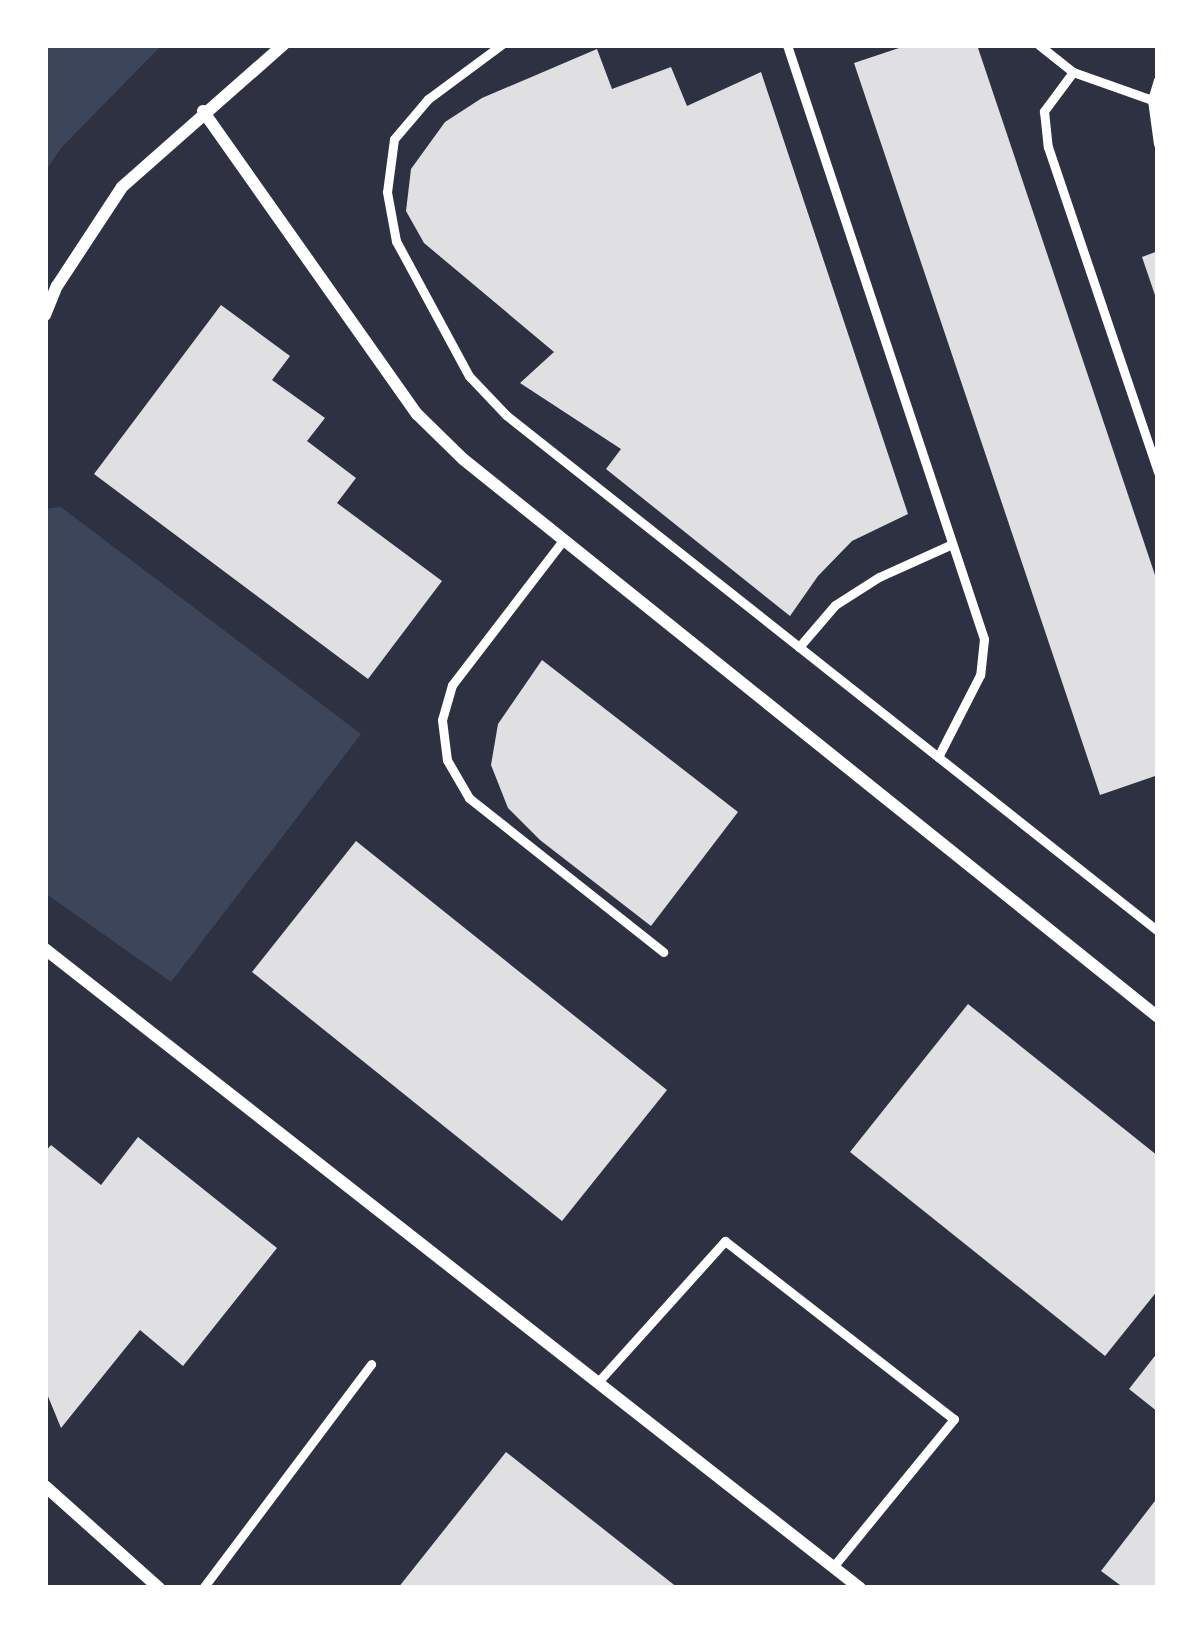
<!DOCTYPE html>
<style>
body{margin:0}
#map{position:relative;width:1203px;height:1633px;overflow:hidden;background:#2d3142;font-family:"Zilla Slab",serif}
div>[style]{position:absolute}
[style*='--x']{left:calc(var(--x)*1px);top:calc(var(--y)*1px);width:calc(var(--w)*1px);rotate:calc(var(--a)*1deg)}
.green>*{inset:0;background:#3c4559}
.building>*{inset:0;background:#e0e0e3}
.service>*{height:9px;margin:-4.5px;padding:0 4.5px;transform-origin:4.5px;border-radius:4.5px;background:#fff}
.minor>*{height:12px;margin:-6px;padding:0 6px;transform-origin:6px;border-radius:6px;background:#fff}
span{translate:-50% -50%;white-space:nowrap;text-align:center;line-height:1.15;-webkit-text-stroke:10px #fff;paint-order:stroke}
.frame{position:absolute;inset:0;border:48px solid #fff;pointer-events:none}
</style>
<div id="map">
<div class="green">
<div style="clip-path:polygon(45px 45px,162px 45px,61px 148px,45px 172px)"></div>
<div style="clip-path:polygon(61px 507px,361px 734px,171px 982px,45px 893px,45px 509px)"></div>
</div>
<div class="building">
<div style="clip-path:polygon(908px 45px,977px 45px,1158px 584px,1158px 775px,1100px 795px,854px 63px)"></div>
<div style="clip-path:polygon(597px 49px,612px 89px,671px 67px,687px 106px,761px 72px,908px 514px,852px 541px,818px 576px,790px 616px,606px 469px,621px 449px,520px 383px,554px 352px,424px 243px,406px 211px,411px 169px,445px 122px,482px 98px)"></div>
<div style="clip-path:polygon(1158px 251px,1158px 301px,1157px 301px,1142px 257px)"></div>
<div style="clip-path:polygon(221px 305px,290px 356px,272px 380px,325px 418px,307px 441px,356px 478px,337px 503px,442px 581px,368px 679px,94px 474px)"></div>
<div style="clip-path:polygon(542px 660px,738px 812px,651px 926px,540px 840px,508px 808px,491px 765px,498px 724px)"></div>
<div style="clip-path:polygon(356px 841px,667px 1090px,562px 1221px,252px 972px)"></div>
<div style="clip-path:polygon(968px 1004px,1158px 1156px,1158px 1290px,1105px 1356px,850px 1152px)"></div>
<div style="clip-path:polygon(138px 1137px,277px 1248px,183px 1366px,140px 1330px,61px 1428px,45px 1389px,45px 1152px,51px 1145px,101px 1185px)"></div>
<div style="clip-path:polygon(1158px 1352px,1158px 1412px,1129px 1389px)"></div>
<div style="clip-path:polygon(506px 1452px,678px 1588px,398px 1588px)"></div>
<div style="clip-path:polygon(1158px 1497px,1158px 1588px,1124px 1588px,1101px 1571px)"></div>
</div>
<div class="service">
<div style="--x:501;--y:45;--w:91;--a:143.5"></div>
<div style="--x:428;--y:99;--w:52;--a:130.4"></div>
<div style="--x:394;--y:139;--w:53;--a:97.5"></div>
<div style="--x:387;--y:192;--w:50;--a:79.6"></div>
<div style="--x:396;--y:241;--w:153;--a:61.6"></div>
<div style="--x:469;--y:376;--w:54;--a:46.5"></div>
<div style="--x:506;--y:415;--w:831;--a:38.36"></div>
<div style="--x:787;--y:45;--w:626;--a:71.65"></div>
<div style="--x:984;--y:639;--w:36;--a:96"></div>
<div style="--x:980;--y:675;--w:92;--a:117.1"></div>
<div style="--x:1039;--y:45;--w:43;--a:38.5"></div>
<div style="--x:1073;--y:72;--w:84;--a:19.5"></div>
<div style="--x:1073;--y:72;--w:49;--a:126.6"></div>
<div style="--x:1044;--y:111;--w:36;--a:84"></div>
<div style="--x:1048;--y:147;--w:343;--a:71.3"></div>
<div style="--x:1158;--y:80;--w:21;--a:107"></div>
<div style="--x:1152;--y:100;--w:44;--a:82.2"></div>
<div style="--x:561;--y:543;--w:179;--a:127.5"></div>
<div style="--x:452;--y:685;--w:36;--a:106"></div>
<div style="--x:442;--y:720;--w:40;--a:82.9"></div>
<div style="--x:447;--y:760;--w:44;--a:59.9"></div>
<div style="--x:469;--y:798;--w:248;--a:38.4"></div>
<div style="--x:799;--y:647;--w:55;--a:-49.4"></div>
<div style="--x:835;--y:605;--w:52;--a:-32.5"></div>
<div style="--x:879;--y:577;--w:80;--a:-24.3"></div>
<div style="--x:598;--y:1382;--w:190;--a:-48"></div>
<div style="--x:725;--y:1241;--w:290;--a:37.9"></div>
<div style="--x:954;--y:1419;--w:191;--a:129.3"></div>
<div style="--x:203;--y:1588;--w:280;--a:-53.1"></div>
</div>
<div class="minor">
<div style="--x:203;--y:111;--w:371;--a:54.8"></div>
<div style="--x:417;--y:414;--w:64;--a:44.4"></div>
<div style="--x:463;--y:459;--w:891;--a:38.76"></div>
<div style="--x:45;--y:315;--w:31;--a:-68"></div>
<div style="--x:57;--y:286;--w:118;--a:-56.7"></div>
<div style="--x:122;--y:187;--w:215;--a:-41.4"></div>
<div style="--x:45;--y:949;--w:1036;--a:38.1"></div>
<div style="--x:45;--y:1486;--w:153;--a:41.8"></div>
</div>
<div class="frame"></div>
</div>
